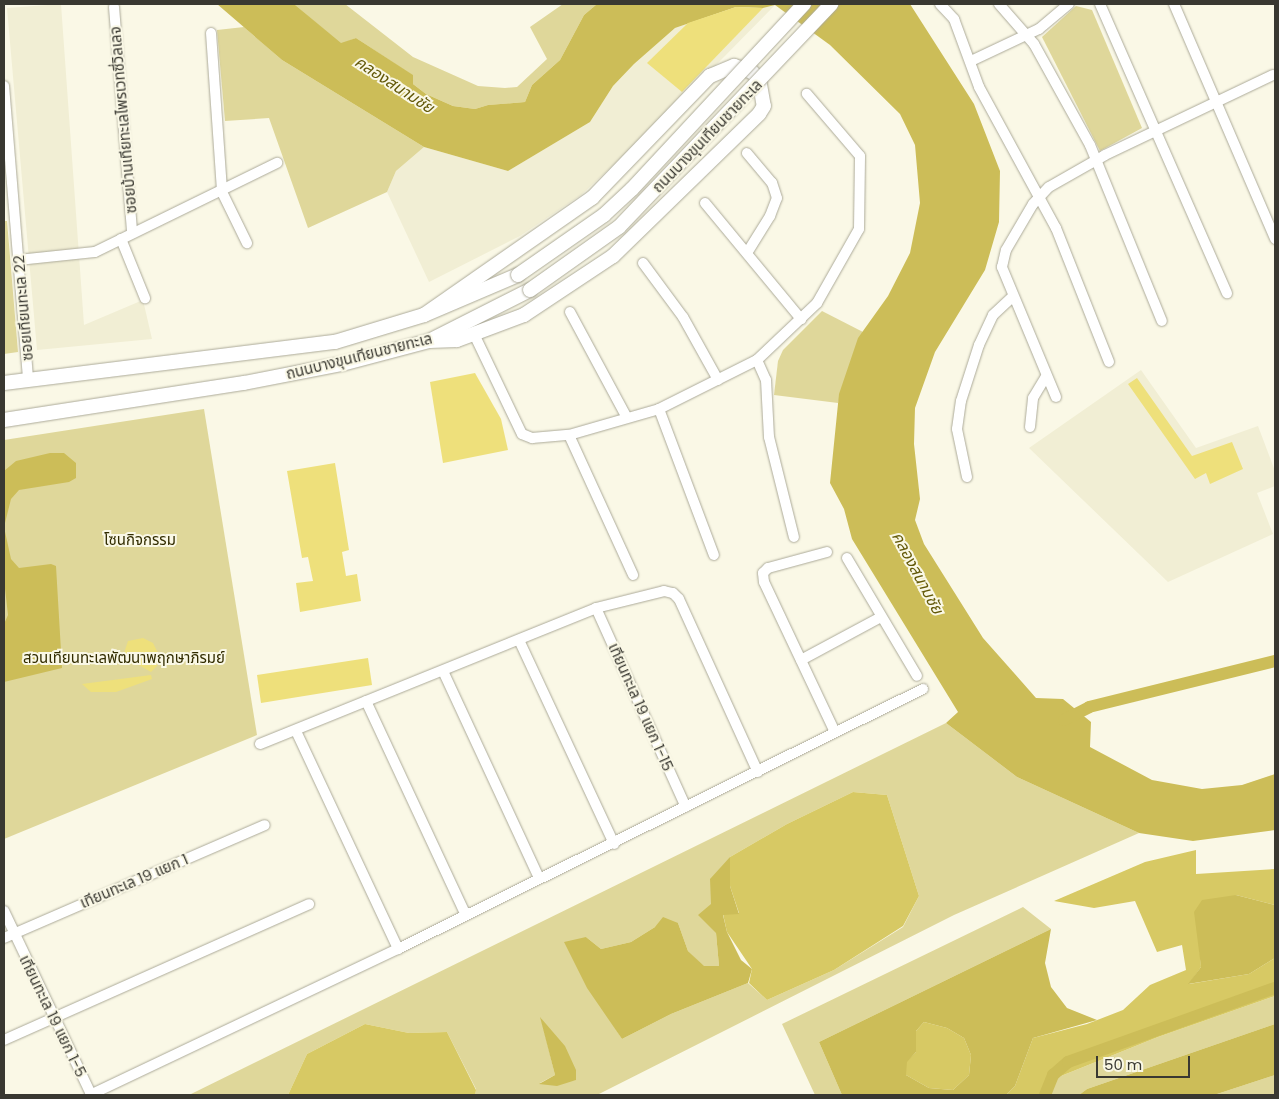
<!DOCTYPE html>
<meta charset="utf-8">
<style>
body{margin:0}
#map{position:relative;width:1279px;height:1099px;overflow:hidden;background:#faf8e6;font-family:Poppins,"Noto Sans Thai",sans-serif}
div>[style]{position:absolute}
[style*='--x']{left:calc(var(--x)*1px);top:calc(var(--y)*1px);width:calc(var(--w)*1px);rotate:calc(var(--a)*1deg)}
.built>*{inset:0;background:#f1eed4}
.green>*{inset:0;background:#dfd79a}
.forest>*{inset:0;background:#d7c964}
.water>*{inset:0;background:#ccbd58}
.canal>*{height:12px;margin:-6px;padding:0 6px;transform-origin:6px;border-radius:6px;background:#ccbd58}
.building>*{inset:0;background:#eee07b}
.roads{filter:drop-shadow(0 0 1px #acaa99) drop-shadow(0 0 1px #acaa99)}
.minor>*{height:10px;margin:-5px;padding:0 5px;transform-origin:5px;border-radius:5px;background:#fff}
.secondary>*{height:14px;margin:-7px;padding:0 7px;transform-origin:7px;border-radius:7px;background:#fff}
.bridges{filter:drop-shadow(0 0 1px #acaa99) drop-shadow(0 0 1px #acaa99)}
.secondary-bridge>*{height:14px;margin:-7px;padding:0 7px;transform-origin:7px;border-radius:7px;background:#fff}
span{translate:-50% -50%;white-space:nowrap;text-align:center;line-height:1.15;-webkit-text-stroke:4px #faf8e6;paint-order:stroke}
.street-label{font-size:15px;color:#393831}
.park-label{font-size:15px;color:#322c00}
.water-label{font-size:16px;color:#635909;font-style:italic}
.frame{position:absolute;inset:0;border:5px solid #393831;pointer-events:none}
.scale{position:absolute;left:1096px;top:1056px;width:94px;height:22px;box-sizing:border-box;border:2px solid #393831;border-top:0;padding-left:6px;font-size:15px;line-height:18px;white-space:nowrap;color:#393831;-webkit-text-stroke:4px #faf8e6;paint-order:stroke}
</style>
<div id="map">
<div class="built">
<div style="clip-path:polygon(61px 4px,84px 325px,143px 300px,152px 339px,37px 350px,7px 8px)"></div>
<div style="clip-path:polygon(775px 5px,664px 118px,581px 195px,520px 236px,429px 282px,387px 192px,396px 171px,424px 147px,508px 171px,590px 122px,613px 86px,634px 64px,675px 28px,736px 7px,763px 8px)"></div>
<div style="clip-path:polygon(1141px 370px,1196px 448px,1258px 426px,1275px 471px,1275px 486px,1257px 493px,1273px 534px,1168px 582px,1029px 448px)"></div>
</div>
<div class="green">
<div style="clip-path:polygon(294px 4px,345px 4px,413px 57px,478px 86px,505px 88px,517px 87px,547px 59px,530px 27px,563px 4px,597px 4px,584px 15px,560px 60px,532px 85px,525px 102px,488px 105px,475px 109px,453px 106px,426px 94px,413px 84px,412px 75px,356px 38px,341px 44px)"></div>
<div style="clip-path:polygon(1076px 6px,1092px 10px,1142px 128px,1100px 151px,1042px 37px)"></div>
<div style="clip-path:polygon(244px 27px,282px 60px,424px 147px,396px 171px,387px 192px,308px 228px,269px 118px,225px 121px,217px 30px)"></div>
<div style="clip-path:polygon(4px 221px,7px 221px,18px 352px,4px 354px)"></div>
<div style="clip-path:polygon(822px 311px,863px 332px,838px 403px,774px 395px,778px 361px,783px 350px)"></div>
<div style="clip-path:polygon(204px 409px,257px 735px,4px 839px,4px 440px)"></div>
<div style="clip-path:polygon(evenodd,946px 723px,1017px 777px,1139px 833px,954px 915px,597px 1095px,475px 1095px,476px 1089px,447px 1032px,409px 1033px,365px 1024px,307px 1054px,288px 1095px,189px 1095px,946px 723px,853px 792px,887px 795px,919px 896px,903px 927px,834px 970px,767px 1000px,748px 983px,671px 1014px,622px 1039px,607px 1015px,586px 937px,601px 949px,631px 942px,655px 927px,678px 923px,688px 951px,704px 967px,719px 966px,716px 933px,730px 857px,787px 824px,853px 792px,946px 723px,541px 1018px,576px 1080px,540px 1083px,555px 1075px,541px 1018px)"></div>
<div style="clip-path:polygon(1023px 907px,1051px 929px,819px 1042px,842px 1095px,815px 1095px,782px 1024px)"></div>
<div style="clip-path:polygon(1275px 996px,1275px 1024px,1087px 1089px,1079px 1095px,1043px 1095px,1051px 1080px,1158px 1037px)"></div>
<div style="clip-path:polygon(1275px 1075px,1275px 1095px,1214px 1095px)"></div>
</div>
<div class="forest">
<div style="clip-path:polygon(853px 792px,887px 795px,919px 896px,903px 926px,834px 970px,767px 1000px,749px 983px,752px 969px,727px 932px,723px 914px,739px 913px,730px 886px,730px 857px,787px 824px)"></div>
<div style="clip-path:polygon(1196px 850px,1196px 874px,1275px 869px,1275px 905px,1236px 895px,1199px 942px,1201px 967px,1189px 984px,1249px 974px,1275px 958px,1275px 996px,1158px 1037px,1051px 1080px,1043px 1095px,1006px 1095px,1015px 1086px,1033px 1038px,1087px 1024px,1123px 1010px,1150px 985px,1186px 970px,1182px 945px,1157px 952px,1135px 901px,1094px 908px,1054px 901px,1145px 862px)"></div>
<div style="clip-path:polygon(924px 1022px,947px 1028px,964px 1038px,971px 1055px,969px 1075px,953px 1090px,929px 1088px,906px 1075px,906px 1062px,916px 1052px,916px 1031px)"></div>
<div style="clip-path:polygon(365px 1024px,409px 1033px,447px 1032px,476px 1090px,475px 1095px,288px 1095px,307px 1054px)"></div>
</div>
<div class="water">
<div style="clip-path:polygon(217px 4px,294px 4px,341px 43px,356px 38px,413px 75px,413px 84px,426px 94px,453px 106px,475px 109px,488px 105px,525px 102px,532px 85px,560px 60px,584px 15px,597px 4px,910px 4px,974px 104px,1000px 171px,999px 222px,985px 270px,935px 352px,915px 408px,914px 444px,920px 499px,915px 520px,924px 544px,983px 638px,1036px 698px,1063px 699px,1091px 722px,1090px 747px,1152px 780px,1202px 789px,1242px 785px,1275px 774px,1275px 830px,1193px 841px,1139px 833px,1017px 777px,946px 723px,958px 712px,852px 539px,844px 509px,830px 483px,839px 394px,858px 338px,888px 296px,910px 253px,920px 203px,915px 145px,900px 114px,830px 45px,775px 5px,763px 8px,736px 7px,675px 28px,634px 64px,613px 86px,590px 122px,508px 171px,424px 147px,282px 60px)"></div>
<div style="clip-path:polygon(50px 453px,64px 453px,76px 463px,76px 478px,69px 482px,19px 490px,11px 499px,4px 527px,11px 559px,19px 568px,51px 564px,56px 566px,62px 668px,4px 682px,4px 624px,8px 615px,4px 580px,4px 471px,16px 461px)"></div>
<div style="clip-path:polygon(730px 857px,730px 886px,739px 914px,723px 915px,727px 932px,741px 960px,752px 969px,748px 983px,671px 1014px,622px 1039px,587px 988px,564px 942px,586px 937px,601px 949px,631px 942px,655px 927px,663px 917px,678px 923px,688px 951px,704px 966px,719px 966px,716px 933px,698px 915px,711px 904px,710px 879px)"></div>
<div style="clip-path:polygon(1236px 895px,1275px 905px,1275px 958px,1249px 974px,1188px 984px,1201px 967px,1194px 912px,1202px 900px)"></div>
<div style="clip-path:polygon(evenodd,1051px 929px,1045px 963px,1051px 987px,1067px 1008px,1097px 1020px,1033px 1038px,1015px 1086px,1006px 1095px,842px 1095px,819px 1042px,1051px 929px,924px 1022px,947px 1028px,964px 1038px,971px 1055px,969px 1075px,953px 1090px,929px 1088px,906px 1075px,907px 1062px,916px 1052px,916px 1031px,924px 1022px)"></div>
<div style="clip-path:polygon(540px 1017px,565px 1046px,576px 1070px,576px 1080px,557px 1086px,539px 1084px,555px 1075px)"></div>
<div style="clip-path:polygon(1275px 1024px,1275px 1075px,1214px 1095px,1079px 1095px,1087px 1089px)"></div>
</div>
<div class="canal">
<div style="--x:1064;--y:720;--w:28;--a:-27"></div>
<div style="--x:1089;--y:707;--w:192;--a:-13.9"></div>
<div style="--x:1045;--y:1095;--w:22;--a:-68"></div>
<div style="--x:1053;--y:1075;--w:20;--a:-41"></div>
<div style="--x:1068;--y:1062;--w:220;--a:-19.7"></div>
</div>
<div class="building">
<div style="clip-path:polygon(736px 7px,763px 8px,682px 92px,647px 63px,688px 23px)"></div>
<div style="clip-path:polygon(475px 373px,501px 419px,508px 450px,443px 463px,430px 382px)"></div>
<div style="clip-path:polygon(1137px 378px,1192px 456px,1232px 442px,1243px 469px,1210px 484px,1206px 473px,1195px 479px,1128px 384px)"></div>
<div style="clip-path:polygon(335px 463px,349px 550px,342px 552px,346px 576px,357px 574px,361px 601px,300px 612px,296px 583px,313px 581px,308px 557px,302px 558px,287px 471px)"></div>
<div style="clip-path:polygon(143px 638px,153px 643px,158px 653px,157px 666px,151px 672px,123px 656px,128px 641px)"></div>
<div style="clip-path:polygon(368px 658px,372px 685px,261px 703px,257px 675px)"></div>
<div style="clip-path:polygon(151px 675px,152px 679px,116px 692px,91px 692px,82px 684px)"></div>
</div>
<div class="roads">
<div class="minor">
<div style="--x:940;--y:4;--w:21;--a:47"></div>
<div style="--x:954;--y:19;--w:72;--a:69.8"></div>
<div style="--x:979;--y:87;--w:161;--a:61.4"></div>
<div style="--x:1056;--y:228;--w:144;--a:68.4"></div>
<div style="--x:999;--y:4;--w:53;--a:48.8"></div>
<div style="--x:1034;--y:44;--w:115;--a:61"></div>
<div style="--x:1090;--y:145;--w:190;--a:67.8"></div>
<div style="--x:1100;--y:4;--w:316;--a:66.3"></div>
<div style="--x:1174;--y:4;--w:256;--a:66.7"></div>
<div style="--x:114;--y:7;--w:227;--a:85.4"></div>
<div style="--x:211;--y:33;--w:159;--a:86"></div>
<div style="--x:222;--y:192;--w:57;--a:63.9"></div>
<div style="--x:971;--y:61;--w:75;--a:-25.2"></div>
<div style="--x:1039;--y:29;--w:39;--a:-40"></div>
<div style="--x:4;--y:86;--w:294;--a:85.3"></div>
<div style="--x:705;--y:203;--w:151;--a:50.4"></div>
<div style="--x:121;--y:239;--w:64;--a:67.9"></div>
<div style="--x:747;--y:253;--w:44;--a:-58.1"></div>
<div style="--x:770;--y:216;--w:19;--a:-69"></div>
<div style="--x:777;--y:198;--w:16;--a:-108"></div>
<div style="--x:772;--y:183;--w:39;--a:-130"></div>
<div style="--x:18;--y:260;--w:77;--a:-5.9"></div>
<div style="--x:95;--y:252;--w:203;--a:-26.1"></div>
<div style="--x:643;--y:263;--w:67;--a:53.5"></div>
<div style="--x:683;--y:317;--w:72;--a:60.9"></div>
<div style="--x:570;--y:312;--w:120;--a:61.7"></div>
<div style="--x:474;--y:334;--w:111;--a:64.4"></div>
<div style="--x:522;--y:434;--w:11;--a:22"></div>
<div style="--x:532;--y:438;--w:37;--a:-5"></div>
<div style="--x:569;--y:435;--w:94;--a:-16.1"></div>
<div style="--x:659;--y:409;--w:110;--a:-26.6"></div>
<div style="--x:757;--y:360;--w:83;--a:-43.5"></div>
<div style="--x:817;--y:303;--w:85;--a:-60.4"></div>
<div style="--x:859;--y:229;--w:73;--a:-89.2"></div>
<div style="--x:860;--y:156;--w:82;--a:-130.5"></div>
<div style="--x:757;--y:360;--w:22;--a:66"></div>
<div style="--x:766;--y:380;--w:57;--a:87"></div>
<div style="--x:769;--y:437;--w:103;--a:76"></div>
<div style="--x:1056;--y:397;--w:141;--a:-112.6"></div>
<div style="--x:1002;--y:267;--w:17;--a:-77"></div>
<div style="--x:1006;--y:250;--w:53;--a:-59.6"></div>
<div style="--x:1033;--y:204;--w:23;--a:-47"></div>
<div style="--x:1049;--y:187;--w:64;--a:-29.7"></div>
<div style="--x:1105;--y:155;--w:186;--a:-25.5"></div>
<div style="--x:659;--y:409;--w:156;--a:69.4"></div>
<div style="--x:1030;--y:427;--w:29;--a:-84"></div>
<div style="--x:1033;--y:398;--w:26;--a:-59"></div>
<div style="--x:569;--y:435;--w:154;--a:65.4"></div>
<div style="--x:967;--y:477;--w:49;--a:-101.8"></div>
<div style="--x:957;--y:429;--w:28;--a:-82"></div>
<div style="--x:961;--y:401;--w:59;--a:-72.2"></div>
<div style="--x:979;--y:345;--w:33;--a:-65"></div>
<div style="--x:993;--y:315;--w:26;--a:-43"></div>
<div style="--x:827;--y:552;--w:61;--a:164.8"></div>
<div style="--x:768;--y:568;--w:7;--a:135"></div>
<div style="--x:763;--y:573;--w:9;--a:84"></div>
<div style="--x:764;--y:582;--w:166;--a:64.7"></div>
<div style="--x:847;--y:558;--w:137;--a:59.3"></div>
<div style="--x:596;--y:608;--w:218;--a:65.7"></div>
<div style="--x:519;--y:640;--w:225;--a:65"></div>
<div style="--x:801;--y:660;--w:89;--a:-28.3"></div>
<div style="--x:443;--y:671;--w:228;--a:65.1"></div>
<div style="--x:366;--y:701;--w:236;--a:65"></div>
<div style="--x:296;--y:731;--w:241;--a:64.9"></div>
<div style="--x:260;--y:744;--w:362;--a:-22"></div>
<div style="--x:596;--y:608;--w:70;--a:-14"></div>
<div style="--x:664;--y:591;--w:9;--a:13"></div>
<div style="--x:673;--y:593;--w:8;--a:45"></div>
<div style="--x:679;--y:599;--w:190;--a:65.5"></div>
<div style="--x:4;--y:911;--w:203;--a:64.6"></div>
<div style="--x:4;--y:938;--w:284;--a:-23.4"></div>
<div style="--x:4;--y:1040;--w:334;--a:-24"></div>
<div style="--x:90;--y:1095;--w:341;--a:-25.4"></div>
<div style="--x:398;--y:949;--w:586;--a:-26.35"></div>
</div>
<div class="secondary">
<div style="--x:424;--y:315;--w:205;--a:-34.9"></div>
<div style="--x:592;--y:198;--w:170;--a:-46"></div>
<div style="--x:710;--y:76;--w:26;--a:-23"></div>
<div style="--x:734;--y:66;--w:19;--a:18"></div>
<div style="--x:752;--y:72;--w:10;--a:45"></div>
<div style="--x:759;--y:79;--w:27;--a:80"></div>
<div style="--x:764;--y:106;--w:9;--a:122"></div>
<div style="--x:759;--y:114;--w:204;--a:135.8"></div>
<div style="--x:613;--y:256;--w:107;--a:146.5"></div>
<div style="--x:524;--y:315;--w:72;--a:159.5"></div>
<div style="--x:457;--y:340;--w:28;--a:178"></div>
<div style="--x:4;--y:383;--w:334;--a:-7.1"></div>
<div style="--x:335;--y:342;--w:93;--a:-16.9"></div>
<div style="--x:424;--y:315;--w:102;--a:-23.1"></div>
<div style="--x:4;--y:420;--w:243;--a:-8.8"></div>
<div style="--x:244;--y:383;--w:100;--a:-11"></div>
<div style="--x:342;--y:364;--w:90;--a:-14.8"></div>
<div style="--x:429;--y:341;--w:113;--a:-26.8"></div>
</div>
</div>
<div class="bridges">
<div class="secondary-bridge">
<div style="--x:518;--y:275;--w:105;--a:-34.9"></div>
<div style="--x:604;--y:215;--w:38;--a:-43"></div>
<div style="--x:632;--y:189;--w:253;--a:-47.1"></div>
<div style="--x:530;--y:290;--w:109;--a:-35.3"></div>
<div style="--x:619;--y:227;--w:308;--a:-46.4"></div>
</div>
</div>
<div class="street-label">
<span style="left:123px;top:120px;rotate:-95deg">ซอยบ้านเทียทะเลไพรเวทซี่วิลเลจ</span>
<span style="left:707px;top:136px;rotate:-46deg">ถนนบางขุนเทียนชายทะเล</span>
<span style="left:23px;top:308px;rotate:-95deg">ซอยเทียนทะเล 22</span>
<span style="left:359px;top:356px;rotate:-14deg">ถนนบางขุนเทียนชายทะเล</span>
<span style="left:641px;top:707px;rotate:66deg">เทียนทะเล 19 แยก 1-15</span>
<span style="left:134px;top:881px;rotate:-23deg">เทียนทะเล 19 แยก 1</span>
<span style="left:53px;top:1016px;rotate:64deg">เทียนทะเล 19 แยก 1-5</span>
</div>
<div class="park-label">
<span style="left:140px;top:540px">โซนกิจกรรม</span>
<span style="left:124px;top:658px">สวนเทียนทะเลพัฒนาพฤกษาภิรมย์</span>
</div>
<div class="water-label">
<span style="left:394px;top:85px;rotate:33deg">คลองสนามชัย</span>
<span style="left:917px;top:573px;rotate:62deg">คลองสนามชัย</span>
</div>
<div class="frame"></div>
<div class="scale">50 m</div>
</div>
